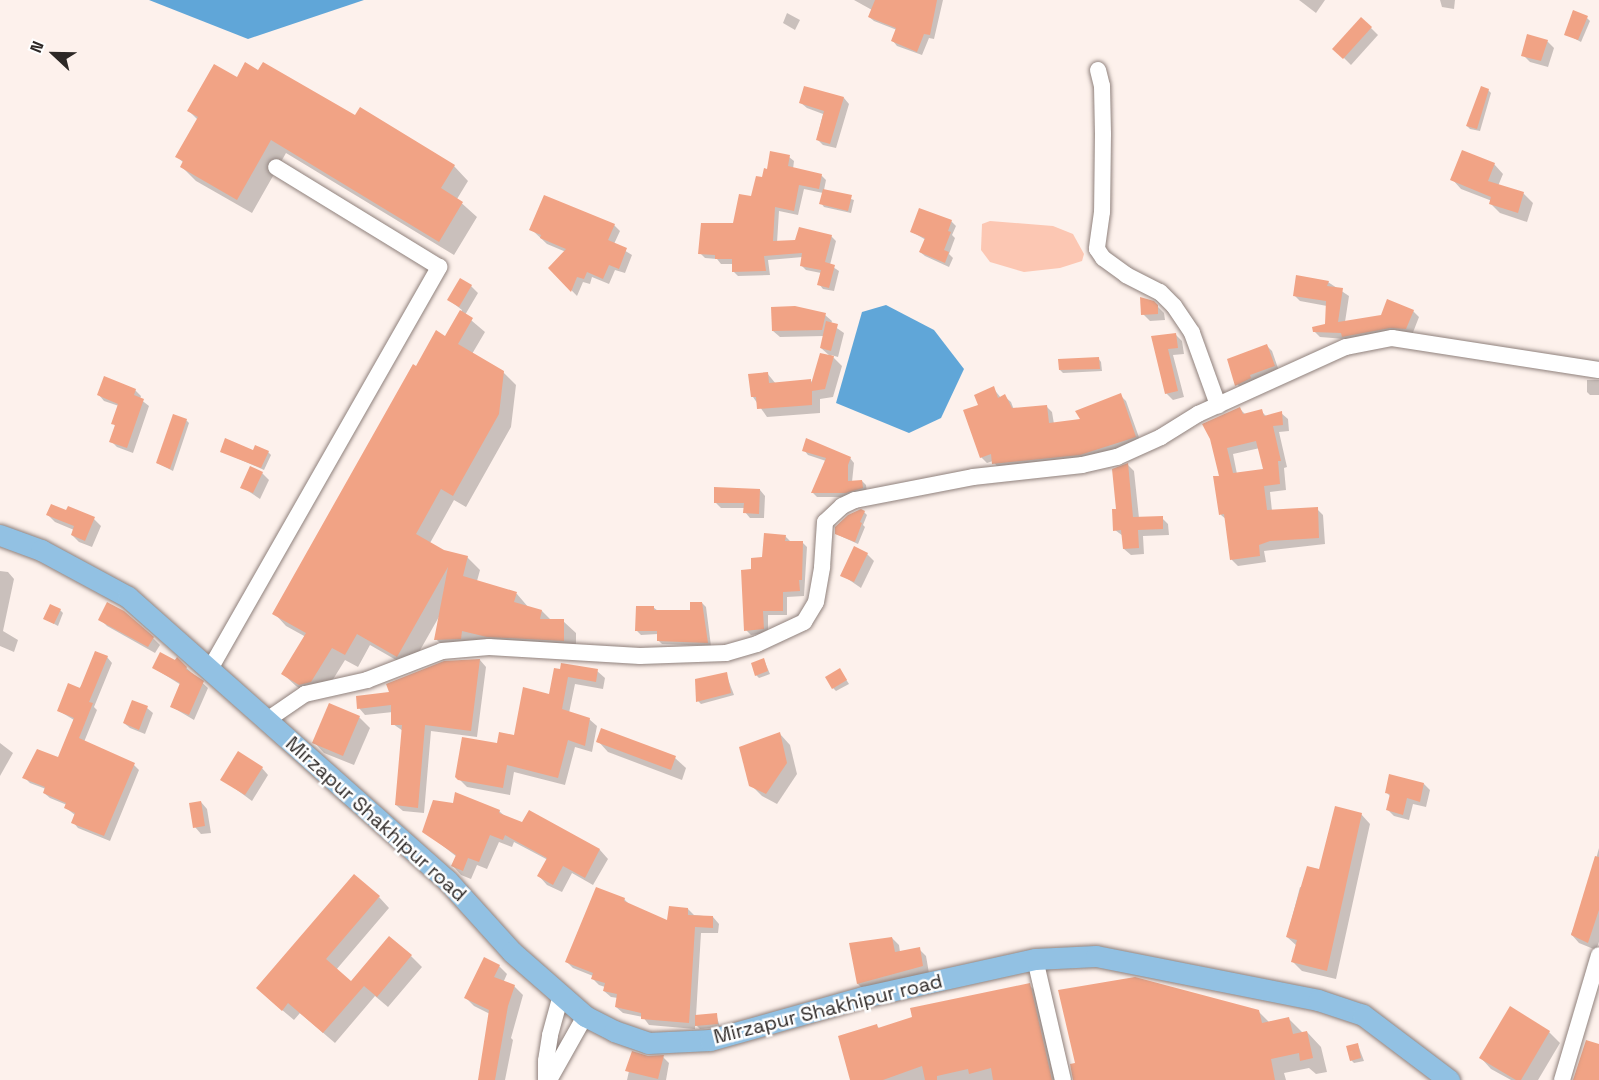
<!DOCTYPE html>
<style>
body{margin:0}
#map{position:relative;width:1599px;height:1080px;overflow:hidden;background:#fdf1ec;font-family:"Space Grotesk",sans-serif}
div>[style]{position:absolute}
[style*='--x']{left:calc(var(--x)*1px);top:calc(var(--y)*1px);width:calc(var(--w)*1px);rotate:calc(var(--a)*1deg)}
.green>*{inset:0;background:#fcc7b3}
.water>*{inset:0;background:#60a6d8}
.shadow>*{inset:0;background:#0003}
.building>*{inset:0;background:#f1a385}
.roads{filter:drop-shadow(0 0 2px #8f817c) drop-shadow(0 0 2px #8f817c)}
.minor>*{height:16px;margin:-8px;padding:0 8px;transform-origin:8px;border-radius:8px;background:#fff}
.major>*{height:21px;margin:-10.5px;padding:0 10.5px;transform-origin:10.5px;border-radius:10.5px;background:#92c1e3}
span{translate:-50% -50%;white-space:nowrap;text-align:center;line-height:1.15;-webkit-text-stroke:5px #fff;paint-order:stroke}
.street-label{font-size:20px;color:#2d2826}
.north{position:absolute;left:24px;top:24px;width:60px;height:60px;-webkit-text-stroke:4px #fff;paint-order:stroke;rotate:292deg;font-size:16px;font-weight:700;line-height:24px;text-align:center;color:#2d2826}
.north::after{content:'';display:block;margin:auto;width:21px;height:27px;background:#2d2826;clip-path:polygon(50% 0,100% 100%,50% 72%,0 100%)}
</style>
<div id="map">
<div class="green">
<div style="clip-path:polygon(990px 221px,1053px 226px,1073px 234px,1084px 254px,1082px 261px,1060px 268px,1024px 272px,990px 262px,981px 250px,982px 224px)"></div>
</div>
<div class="water">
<div style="clip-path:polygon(149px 0,364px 0,248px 39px)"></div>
<div style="clip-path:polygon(886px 305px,934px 330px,964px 369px,941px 418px,909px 433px,836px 403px,862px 312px)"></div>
</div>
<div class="shadow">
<div style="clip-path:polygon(854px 0,943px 0,934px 39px,929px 38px,922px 55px,897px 46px,893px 41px,897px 30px,874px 21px,869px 17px,872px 10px)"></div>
<div style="clip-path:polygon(1299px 0,1325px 0,1316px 13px)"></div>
<div style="clip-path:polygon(1440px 0,1455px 0,1454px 9px,1442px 7px)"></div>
<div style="clip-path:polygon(787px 13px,800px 20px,795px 30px,783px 23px)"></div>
<div style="clip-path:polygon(1587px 18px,1590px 21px,1581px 42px,1566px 34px)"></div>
<div style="clip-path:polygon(1362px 19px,1378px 35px,1351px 65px,1335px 49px)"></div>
<div style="clip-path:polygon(1547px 41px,1554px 48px,1548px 67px,1530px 62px,1523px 55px)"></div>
<div style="clip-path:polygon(237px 79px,356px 117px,454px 166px,468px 181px,457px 199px,477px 217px,454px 255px,286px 153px,252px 213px,196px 181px,182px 167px,184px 163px,177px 157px,198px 120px,189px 111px)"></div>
<div style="clip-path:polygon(1488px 90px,1491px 93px,1480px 131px,1470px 129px,1467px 126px)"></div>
<div style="clip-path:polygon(844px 98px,849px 104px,836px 148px,823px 145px,817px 139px,823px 114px,807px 108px,801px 103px)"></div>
<div style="clip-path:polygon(789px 157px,794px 161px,793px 169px,821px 175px,826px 180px,824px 190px,854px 200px,851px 213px,824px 207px,821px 203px,823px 193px,804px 189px,798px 215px,779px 211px,777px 243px,831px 236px,836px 241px,830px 265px,839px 271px,834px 291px,823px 289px,819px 284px,821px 273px,806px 270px,801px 265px,803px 257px,768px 260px,770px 275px,738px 276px,733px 271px,733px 264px,721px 264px,717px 259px,705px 258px,700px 253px,735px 225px,763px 179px)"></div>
<div style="clip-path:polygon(1494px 164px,1503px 174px,1498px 186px,1523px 193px,1533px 203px,1527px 222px,1500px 213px,1491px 204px,1492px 201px,1461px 189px,1452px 179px)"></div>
<div style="clip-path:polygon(951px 221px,956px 226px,952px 235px,955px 238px,949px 254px,953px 258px,949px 267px,925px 256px,920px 252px,926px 240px,912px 232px)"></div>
<div style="clip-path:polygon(614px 225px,620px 231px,614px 244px,632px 255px,625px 273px,615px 270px,609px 284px,592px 277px,590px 284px,583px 282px,577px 296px,550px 268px,566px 252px,547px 244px,531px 229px)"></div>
<div style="clip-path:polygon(1328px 282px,1349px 296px,1345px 322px,1413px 311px,1419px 317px,1412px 335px,1349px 343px,1345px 339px,1320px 337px,1314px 331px,1327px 326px,1327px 306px,1300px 301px,1294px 295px)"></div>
<div style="clip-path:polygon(471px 286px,478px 293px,465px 315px,485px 332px,472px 354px,503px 372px,516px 385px,511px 427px,466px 507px,454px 500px,430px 543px,444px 551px,467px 557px,480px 570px,477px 581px,517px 594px,529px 608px,542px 611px,551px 620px,563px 621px,576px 633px,576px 653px,449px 652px,436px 639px,440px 615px,410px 668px,370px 645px,358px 667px,345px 660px,324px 694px,313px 697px,296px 686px,283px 674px,306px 637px,286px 626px,274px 613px,417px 368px,446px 338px,462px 310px,449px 300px)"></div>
<div style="clip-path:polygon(1153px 302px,1164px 313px,1165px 320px,1150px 321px,1143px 314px)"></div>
<div style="clip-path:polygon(825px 315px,832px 321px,831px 324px,844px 333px,838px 357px,831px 355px,842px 366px,833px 397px,820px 399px,820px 413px,767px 417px,753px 397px,767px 373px,776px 384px,811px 381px,813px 383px,830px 356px,821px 348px,824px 336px,780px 337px,773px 331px)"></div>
<div style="clip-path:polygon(1176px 335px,1182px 341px,1184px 354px,1173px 355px,1184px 397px,1173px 400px,1166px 393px,1153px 338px)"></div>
<div style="clip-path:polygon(1267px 346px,1272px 351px,1279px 371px,1241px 388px,1236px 383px)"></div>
<div style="clip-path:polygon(1098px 358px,1101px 362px,1102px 371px,1063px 373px,1060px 370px)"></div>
<div style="clip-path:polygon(1587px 380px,1599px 380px,1599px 395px,1590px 395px,1587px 392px)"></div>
<div style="clip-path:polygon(993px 388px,1001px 398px,1004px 396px,1011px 402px,1014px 410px,1046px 406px,1052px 412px,1054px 424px,1082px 420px,1120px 395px,1126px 401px,1141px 443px,1087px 460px,1000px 470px,993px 461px,987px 463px,981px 457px,980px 406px)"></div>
<div style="clip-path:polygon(135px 390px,141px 396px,140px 399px,149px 406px,133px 453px,117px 447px,111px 441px,116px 427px,113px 423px,119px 406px,104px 401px,99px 395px)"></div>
<div style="clip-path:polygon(evenodd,1239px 408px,1246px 415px,1261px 411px,1267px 417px,1281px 413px,1288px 419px,1289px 431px,1279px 432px,1287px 467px,1284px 468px,1286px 490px,1270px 492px,1272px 511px,1317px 509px,1323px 515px,1325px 544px,1264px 551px,1266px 562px,1238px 566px,1232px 560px,1227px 520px,1221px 515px,1221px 477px,1212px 439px,1239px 408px,1260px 448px,1265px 470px,1237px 474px,1233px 454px,1260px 448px)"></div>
<div style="clip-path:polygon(186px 420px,189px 423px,173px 471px,157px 463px)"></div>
<div style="clip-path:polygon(804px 450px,850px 458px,854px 463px,852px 482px,862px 481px,866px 485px,867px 492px,851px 497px,817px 497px,813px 493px,826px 461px,808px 455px)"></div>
<div style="clip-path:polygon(221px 451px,268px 452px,271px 455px,264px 470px)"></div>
<div style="clip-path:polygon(1128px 465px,1134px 471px,1139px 518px,1162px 518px,1168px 524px,1169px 535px,1143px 536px,1144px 554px,1131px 555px,1124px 549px,1123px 536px,1115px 530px)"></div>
<div style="clip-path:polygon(262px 473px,269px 480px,260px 499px,242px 487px)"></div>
<div style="clip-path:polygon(760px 490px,765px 496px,764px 518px,750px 518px,745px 512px,745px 508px,721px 508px,716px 503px)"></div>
<div style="clip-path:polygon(67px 512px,94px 519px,101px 526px,92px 547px,79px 542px,72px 535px,74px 530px,55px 522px,48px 515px)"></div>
<div style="clip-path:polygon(864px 512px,867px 515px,863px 525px,865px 527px,858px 544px,836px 534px)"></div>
<div style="clip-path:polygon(785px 536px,791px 542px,802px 542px,807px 547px,804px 596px,787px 597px,787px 615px,768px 615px,768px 633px,751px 635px,746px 630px,753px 571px)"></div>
<div style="clip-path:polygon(867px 554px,874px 561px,861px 588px,842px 575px)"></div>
<div style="clip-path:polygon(0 571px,8px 572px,14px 579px,3px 631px,18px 640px,14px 652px,0 646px)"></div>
<div style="clip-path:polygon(702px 603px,706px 607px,711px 646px,662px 644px,658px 640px,658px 634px,641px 635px,637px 631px,653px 607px,658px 611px,691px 611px)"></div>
<div style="clip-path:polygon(60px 610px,63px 613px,58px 626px,45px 619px)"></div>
<div style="clip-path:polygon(100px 619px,153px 638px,160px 645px,155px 653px,107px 626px)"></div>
<div style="clip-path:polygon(107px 657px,112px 663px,94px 707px,97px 710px,84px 742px,134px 765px,139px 770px,110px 841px,78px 828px,73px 822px,75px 815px,66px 808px,67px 805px,50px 798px,44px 793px,46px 789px,30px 783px,24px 777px,59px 759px,74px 720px,59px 711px)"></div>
<div style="clip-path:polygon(177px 659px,208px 688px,194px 720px,172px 707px,181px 685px,154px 668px)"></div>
<div style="clip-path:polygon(480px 660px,486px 667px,477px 737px,431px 731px,424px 813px,403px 811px,396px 805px,403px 731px,393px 724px,393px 712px,365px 715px,359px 708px)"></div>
<div style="clip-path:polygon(764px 660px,770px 674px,759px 678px,756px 675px)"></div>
<div style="clip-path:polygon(555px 669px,597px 671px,605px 678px,603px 689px,575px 684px,569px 713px,589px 719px,597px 726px,592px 752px,575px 747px,565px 785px,514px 772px,510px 795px,467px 787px,459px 779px,498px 745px,515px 737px,550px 696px)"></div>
<div style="clip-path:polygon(842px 673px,849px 684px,836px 691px,833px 688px)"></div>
<div style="clip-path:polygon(726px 674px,734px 695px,701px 704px,698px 701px)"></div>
<div style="clip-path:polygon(133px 702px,147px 708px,153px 713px,145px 734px,130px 728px,124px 723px)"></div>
<div style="clip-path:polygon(330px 705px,359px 717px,370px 728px,354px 765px,324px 753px,314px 742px)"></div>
<div style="clip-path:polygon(602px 730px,675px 758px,686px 768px,682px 780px,608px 752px,598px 741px)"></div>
<div style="clip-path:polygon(780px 734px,790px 745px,797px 774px,777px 804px,762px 796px,751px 785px)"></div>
<div style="clip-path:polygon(0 743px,13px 753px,0 776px)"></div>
<div style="clip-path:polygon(262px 768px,268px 775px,252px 801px,222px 779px)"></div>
<div style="clip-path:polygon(1424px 784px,1430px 790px,1426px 807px,1413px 804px,1409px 820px,1394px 816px,1388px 810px,1391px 797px,1386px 792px)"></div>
<div style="clip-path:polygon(201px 802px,207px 809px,211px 833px,201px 834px,195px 827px)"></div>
<div style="clip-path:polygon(499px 811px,506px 817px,523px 824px,529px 812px,600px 850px,608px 859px,593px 885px,572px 873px,562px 892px,547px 885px,539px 876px,548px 860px,514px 842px,512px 847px,499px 842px,487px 869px,477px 865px,471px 879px,461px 875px,453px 866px,457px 857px,424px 831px)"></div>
<div style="clip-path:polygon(1361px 814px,1370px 824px,1336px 979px,1302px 971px,1293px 962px,1297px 946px,1287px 937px,1300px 887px,1303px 888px,1320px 871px)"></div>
<div style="clip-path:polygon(1599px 848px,1599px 942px,1596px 950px,1579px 943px,1571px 934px,1582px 910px)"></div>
<div style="clip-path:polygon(379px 897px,389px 908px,336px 970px,352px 983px,411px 956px,422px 967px,388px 1007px,375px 996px,335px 1043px,300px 1013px,294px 1020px,269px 999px)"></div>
<div style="clip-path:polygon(624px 899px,631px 906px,668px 922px,688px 909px,694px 915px,713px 917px,719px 924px,718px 933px,701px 933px,696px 1016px,716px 1014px,720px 1027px,700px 1029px,695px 1024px,695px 1029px,649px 1025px,643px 1017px,623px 1013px,616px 1007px,618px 998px,611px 997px,604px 991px,605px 987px,599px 985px,592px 978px,593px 976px,573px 968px,567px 962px)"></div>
<div style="clip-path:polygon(892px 938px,899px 945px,900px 952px,919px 949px,926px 956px,929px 973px,865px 991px,858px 984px,851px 945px)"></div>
<div style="clip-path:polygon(499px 966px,507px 974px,503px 983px,514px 986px,523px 995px,511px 1038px,513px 1040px,505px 1080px,479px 1080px,490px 1014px,474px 1006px,466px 998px)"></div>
<div style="clip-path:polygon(1029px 985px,1044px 999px,1062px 1080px,852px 1080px,877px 1026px,880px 1029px)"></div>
<div style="clip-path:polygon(1510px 1009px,1549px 1032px,1560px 1043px,1538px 1080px,1511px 1080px,1491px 1069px,1481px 1058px)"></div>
<div style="clip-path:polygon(1258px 1011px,1270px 1023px,1288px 1018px,1303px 1033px,1307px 1032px,1321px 1047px,1327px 1072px,1316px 1074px,1309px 1068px,1284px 1073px,1286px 1080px,1074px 1080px)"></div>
<div style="clip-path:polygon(1358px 1045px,1364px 1061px,1354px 1063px,1351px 1060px)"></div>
<div style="clip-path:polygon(633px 1053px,648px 1057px,663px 1057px,669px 1063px,666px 1080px,627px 1080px)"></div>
</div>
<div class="building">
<div style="clip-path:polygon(875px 0,937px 0,930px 35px,924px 34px,917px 52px,891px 41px,896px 28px,868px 17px)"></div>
<div style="clip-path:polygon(1573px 10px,1588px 16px,1578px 40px,1564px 35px)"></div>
<div style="clip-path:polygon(1361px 17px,1372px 27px,1343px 59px,1332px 49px)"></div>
<div style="clip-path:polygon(1527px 34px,1548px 40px,1541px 61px,1521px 56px)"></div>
<div style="clip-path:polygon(245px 62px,258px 70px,263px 62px,355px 115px,360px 107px,455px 165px,441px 188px,463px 202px,439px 242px,271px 140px,237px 200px,180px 167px,183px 161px,175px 157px,198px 117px,187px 111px,214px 64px,237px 77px)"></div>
<div style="clip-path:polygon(804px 86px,844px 97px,830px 144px,816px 140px,824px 111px,799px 103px)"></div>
<div style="clip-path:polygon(1481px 86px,1489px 89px,1477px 129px,1466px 126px)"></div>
<div style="clip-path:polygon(1462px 150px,1495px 163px,1488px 181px,1524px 192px,1518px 213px,1489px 204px,1491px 197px,1450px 180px)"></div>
<div style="clip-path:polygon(770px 151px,790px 155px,788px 166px,822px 174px,819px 189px,799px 185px,794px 211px,775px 207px,773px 241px,795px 240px,799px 227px,832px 235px,825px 262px,835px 265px,829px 288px,817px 285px,821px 270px,800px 266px,802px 253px,764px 256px,766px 271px,732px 272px,732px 259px,715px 259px,715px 255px,698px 254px,701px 223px,733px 223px,739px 194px,751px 196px,756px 176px,762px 177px,764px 168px,767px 169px)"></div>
<div style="clip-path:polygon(823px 189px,852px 195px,848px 211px,819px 204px)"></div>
<div style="clip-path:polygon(544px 195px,615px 224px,608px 240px,627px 248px,619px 269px,609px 265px,603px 279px,587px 272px,584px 279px,577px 277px,571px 292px,548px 268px,566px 249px,540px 238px,541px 235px,529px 230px)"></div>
<div style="clip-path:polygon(919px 208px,952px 220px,948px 231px,951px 232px,944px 250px,949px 252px,945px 263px,919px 252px,925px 238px,910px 232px)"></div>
<div style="clip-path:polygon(1296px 275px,1329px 281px,1327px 286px,1343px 288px,1338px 322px,1381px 315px,1387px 299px,1414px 310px,1406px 329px,1390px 328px,1342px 337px,1341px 333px,1313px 332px,1312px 327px,1325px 324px,1326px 301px,1293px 296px)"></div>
<div style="clip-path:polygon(460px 278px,472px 285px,459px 307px,447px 300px)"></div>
<div style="clip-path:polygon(1140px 297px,1154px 301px,1158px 305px,1158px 314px,1141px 315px)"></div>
<div style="clip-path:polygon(795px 306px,826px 313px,822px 330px,772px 331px,771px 307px)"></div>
<div style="clip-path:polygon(460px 310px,473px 318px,458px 344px,504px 371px,499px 414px,453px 496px,441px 489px,416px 534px,444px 550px,468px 556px,463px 576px,517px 592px,514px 602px,542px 610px,540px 619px,564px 619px,564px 641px,487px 637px,462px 631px,461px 639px,434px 640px,448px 567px,397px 657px,357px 634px,345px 655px,332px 648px,311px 682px,299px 685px,281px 674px,306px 633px,272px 614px,413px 364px,416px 366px,436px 330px,445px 336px)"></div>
<div style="clip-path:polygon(826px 321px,838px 324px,831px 351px,820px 348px)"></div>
<div style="clip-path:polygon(1176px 333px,1178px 348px,1168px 349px,1178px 391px,1165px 394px,1151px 336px)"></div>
<div style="clip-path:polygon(1267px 344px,1275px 366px,1250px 375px,1251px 378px,1235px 386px,1227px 359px)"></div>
<div style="clip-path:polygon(820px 353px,834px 356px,825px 389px,812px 391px,812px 405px,757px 409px,756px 397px,751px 397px,748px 374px,768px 372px,769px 383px,811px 379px,811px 384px)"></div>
<div style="clip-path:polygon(1099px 357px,1100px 369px,1059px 370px,1058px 359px)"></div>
<div style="clip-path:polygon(104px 376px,136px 389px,134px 395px,144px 399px,127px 448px,109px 442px,115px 425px,111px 424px,118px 404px,97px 395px)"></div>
<div style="clip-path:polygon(994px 386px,998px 398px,1005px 394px,1012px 408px,1047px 405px,1049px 423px,1080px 419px,1075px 411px,1121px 393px,1136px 437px,1080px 455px,992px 464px,991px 454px,980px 458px,963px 410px,978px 405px,974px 395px)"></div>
<div style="clip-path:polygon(evenodd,1240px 407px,1243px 414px,1262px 409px,1264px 416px,1282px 411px,1283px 425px,1273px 426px,1281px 461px,1278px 461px,1280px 484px,1264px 486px,1267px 510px,1318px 507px,1319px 538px,1270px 541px,1259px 545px,1260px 556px,1230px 560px,1224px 514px,1219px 515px,1213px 476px,1219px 476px,1210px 439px,1202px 424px,1240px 407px,1256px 441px,1263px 469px,1233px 473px,1227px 448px,1256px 441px)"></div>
<div style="clip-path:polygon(173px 414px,187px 419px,170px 469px,156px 463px)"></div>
<div style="clip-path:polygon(225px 438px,253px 450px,255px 445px,269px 451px,261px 468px,220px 452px)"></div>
<div style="clip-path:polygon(806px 438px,851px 457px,848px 465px,848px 481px,862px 480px,863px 488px,846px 493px,811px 493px,826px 458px,802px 451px)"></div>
<div style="clip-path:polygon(1128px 463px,1133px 517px,1163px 516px,1163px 529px,1138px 530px,1139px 548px,1123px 549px,1121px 530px,1113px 531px,1112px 509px,1116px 509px,1112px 469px)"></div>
<div style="clip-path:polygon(250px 466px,263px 472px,253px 493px,240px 488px)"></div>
<div style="clip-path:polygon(714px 487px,760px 489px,759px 514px,743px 513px,744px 503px,714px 503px)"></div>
<div style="clip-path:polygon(51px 504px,66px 510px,68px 506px,95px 517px,85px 541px,71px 535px,74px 526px,46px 515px)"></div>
<div style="clip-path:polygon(861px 509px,865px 511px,860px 522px,862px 523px,855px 542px,835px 534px,835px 527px,848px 515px)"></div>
<div style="clip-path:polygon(764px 533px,786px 535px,785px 541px,803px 541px,802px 580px,799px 580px,800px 591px,783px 592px,783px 611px,763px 611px,764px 629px,744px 631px,741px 570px,751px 569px,751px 558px,762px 557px)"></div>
<div style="clip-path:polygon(854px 546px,868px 553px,854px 582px,840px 576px)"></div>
<div style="clip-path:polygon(107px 602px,124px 611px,154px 637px,148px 647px,98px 620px)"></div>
<div style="clip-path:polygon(690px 602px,702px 602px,708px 643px,657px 641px,657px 631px,635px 631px,636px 606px,654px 606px,654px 610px,690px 610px)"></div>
<div style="clip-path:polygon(50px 604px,61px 609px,54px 624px,43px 619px)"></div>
<div style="clip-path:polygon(95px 651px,108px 656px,89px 702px,93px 703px,79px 738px,135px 763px,104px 836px,71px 823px,75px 813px,64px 808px,66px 803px,43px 793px,45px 787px,22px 778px,37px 749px,58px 757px,74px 718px,57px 711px,68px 683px,80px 688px)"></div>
<div style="clip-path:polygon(160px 652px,175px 660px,177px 657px,187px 667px,186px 669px,204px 681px,189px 715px,170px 707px,180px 683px,152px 668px)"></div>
<div style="clip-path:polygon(764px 658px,768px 671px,755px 676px,751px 663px)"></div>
<div style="clip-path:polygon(480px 659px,471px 731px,425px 725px,418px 808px,395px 805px,402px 725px,391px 725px,391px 705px,357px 709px,356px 696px,389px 692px,386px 684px,444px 661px)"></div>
<div style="clip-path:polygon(561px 663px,598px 669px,596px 682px,568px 677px,562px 709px,590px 718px,585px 746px,568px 740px,558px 778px,507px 765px,503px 788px,458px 780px,455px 777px,462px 737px,497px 743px,499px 732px,514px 735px,523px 687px,549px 694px,554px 668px,560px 669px)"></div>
<div style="clip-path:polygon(840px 668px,847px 680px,832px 689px,825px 677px)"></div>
<div style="clip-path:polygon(727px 672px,731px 693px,696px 702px,695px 679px)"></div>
<div style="clip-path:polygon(132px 700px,148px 706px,139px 730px,123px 723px)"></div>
<div style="clip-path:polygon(329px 703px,360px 716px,343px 756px,312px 743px)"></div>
<div style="clip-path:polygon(601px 728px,676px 756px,671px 770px,596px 742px)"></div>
<div style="clip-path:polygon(780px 732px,787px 763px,766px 794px,749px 786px,739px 747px)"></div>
<div style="clip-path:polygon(238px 751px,263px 767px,245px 795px,220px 780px)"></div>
<div style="clip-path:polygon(1389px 774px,1424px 783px,1420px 802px,1407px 798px,1403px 815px,1386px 810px,1390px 794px,1385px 793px)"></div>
<div style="clip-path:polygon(455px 792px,500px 810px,499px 813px,522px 822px,529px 810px,600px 849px,585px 878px,563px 866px,553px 885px,537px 876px,547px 858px,505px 835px,503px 840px,490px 835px,479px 862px,468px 858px,463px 871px,451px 866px,456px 855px,422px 832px,433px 800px,453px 803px)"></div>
<div style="clip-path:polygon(201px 801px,205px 826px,193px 828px,189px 803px)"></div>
<div style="clip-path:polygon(1335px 806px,1362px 813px,1327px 971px,1291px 962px,1297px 940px,1286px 937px,1307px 866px,1319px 869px)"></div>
<div style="clip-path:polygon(1595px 856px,1599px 857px,1599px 910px,1588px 943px,1571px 935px)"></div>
<div style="clip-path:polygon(354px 874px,380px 896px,326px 959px,351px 981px,389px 936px,412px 955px,377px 997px,364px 986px,323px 1033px,288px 1003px,282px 1011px,256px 988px)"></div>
<div style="clip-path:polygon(596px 887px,625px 898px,624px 901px,667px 920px,669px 906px,688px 908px,688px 915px,713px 916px,713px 928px,695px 927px,689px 1023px,641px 1019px,641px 1013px,615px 1007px,617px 994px,603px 991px,605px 983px,591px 979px,593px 973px,565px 962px)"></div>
<div style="clip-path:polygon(892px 937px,895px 952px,920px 947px,923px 966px,857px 984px,849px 943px)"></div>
<div style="clip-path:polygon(484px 957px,500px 965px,494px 977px,515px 985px,508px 1006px,495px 1080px,478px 1080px,489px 1010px,464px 998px)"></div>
<div style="clip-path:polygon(1135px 977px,1259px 1010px,1262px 1023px,1289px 1017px,1293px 1034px,1307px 1031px,1313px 1058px,1300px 1061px,1299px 1053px,1271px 1059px,1275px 1080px,1073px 1080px,1070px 1064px,1075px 1063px,1058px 990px)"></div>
<div style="clip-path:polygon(1030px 983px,1052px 1080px,993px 1080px,991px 1068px,969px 1074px,968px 1069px,937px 1076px,937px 1080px,925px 1080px,922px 1066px,883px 1080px,850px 1080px,838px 1036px,877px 1024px,878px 1028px,912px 1017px,910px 1008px)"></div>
<div style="clip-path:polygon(1510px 1006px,1550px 1031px,1521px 1080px,1516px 1080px,1479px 1058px)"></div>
<div style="clip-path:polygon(717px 1013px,718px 1024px,695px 1026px,695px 1015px)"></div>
<div style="clip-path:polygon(1586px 1040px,1599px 1044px,1599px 1080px,1573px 1080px)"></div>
<div style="clip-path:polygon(1358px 1043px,1361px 1058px,1350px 1061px,1346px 1046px)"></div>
<div style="clip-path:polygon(632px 1051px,648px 1056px,664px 1055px,658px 1079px,625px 1071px)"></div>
</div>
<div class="roads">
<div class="minor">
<div style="--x:1098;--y:70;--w:16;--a:76"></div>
<div style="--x:1102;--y:86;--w:48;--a:88.8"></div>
<div style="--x:1103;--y:134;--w:78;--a:90.7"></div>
<div style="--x:1102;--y:212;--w:37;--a:98"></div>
<div style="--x:1097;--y:249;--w:11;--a:56"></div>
<div style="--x:1103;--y:258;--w:29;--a:36"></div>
<div style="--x:1126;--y:275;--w:38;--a:27"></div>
<div style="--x:1160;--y:292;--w:20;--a:45"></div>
<div style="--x:1174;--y:306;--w:32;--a:56"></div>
<div style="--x:1192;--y:333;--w:77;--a:70.1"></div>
<div style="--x:210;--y:669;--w:463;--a:-60.3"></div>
<div style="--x:439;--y:267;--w:191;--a:-148.5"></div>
<div style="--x:267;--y:720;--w:46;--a:-34.4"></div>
<div style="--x:305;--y:694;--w:64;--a:-12.7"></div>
<div style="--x:367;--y:680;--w:80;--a:-21.1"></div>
<div style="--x:442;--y:651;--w:47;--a:-4.9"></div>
<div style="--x:489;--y:647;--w:151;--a:3.4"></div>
<div style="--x:640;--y:656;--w:86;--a:-2"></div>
<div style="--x:726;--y:653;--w:32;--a:-16"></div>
<div style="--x:757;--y:644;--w:52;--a:-25.1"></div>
<div style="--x:804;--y:622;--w:23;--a:-59"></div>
<div style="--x:816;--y:602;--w:36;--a:-80"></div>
<div style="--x:822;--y:567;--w:45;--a:-86.2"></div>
<div style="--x:825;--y:522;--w:23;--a:-43"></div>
<div style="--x:842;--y:506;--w:14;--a:-25"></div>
<div style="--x:855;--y:500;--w:120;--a:-11"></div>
<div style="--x:973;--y:477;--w:110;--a:-6.3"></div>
<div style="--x:1082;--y:465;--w:36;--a:-13"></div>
<div style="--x:1117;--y:457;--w:48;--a:-24.4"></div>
<div style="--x:1161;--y:437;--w:44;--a:-31.9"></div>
<div style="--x:1198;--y:414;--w:162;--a:-24.4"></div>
<div style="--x:1346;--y:347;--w:47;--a:-11.1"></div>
<div style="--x:1392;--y:338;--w:209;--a:8.8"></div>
<div style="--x:1035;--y:959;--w:124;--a:77"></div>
<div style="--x:546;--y:1080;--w:19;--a:-90"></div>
<div style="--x:546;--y:1061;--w:26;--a:-81"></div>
<div style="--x:550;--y:1035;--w:41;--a:-74.6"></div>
<div style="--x:549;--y:1080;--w:73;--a:-60.6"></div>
<div style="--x:1562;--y:1080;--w:130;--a:-73.5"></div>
</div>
<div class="major">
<div style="--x:0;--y:535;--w:44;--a:20.1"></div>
<div style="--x:41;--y:550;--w:99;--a:28.4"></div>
<div style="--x:128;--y:597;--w:426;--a:41.6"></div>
<div style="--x:447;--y:880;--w:97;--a:47.9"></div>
<div style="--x:512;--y:952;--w:97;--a:41.2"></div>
<div style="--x:585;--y:1016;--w:33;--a:27"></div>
<div style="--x:614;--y:1031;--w:36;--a:19"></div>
<div style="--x:648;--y:1043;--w:62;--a:-2.8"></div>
<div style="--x:710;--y:1040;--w:159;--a:-15.7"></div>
<div style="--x:863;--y:997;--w:176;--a:-12.5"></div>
<div style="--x:1035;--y:959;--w:61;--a:-2.8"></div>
<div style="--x:1096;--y:956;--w:226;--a:11.2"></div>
<div style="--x:1318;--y:1000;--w:47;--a:18.4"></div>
<div style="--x:1363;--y:1015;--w:108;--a:37.1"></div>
</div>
</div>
<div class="street-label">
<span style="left:376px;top:819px;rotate:42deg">Mirzapur Shakhipur road</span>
<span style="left:828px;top:1009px;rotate:-14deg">Mirzapur Shakhipur road</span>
</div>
<div class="north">N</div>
</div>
